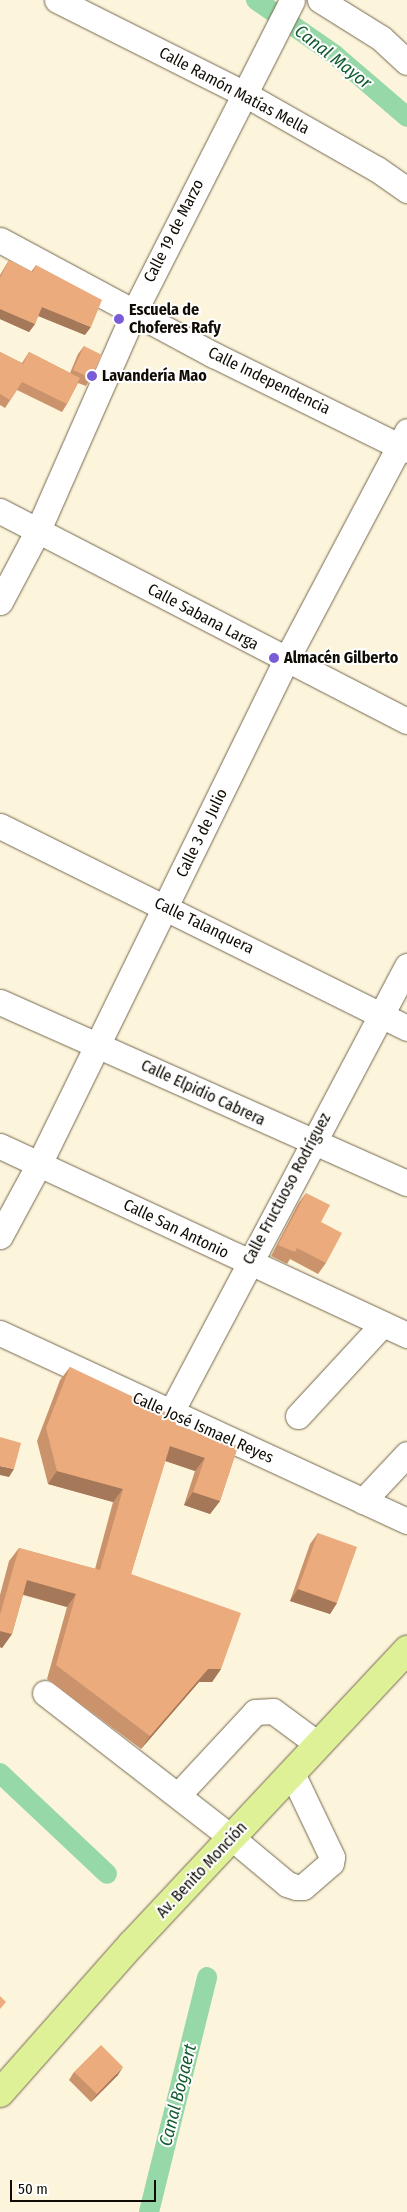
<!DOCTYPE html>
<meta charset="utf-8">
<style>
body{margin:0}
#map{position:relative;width:407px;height:2212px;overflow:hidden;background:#fdf4dc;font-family:"Fira Sans Condensed",sans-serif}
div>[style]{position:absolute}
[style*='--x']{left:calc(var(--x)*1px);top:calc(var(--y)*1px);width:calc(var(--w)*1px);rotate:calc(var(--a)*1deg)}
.canal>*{height:20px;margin:-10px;padding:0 10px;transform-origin:10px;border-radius:10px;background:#96d8a7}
.roads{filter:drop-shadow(0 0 1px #73684e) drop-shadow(0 0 1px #73684e)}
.minor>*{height:25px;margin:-12.5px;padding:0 12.5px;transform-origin:12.5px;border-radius:12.5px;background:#fff}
.major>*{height:28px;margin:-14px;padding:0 14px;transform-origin:14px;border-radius:14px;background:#def197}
.wall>*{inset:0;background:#ca936c}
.shaded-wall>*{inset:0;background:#a47858}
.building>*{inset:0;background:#ebab7d}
.dots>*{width:14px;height:14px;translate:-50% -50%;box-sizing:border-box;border:2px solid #fff;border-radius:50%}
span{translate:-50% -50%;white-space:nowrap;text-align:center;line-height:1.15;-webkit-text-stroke:4px #fff;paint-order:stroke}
.street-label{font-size:16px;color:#100c04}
.poi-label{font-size:16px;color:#100c04;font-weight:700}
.left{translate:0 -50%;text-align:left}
.water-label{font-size:18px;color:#135d31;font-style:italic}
.scale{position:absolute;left:10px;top:2180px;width:146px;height:22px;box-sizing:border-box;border:2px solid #100c04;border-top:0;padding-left:6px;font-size:15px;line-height:18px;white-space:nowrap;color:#100c04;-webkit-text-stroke:4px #fff;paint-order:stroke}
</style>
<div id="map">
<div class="canal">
<div style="--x:256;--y:0;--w:96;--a:34.8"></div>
<div style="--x:335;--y:55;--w:95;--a:40.7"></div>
<div style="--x:0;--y:1773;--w:147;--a:43.3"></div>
<div style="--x:149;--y:2212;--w:242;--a:-76.1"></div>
</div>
<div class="roads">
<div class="minor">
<div style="--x:57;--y:0;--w:208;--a:26.6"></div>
<div style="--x:243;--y:93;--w:154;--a:29.6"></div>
<div style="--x:377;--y:169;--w:37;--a:35"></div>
<div style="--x:320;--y:0;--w:72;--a:31.9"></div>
<div style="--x:381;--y:38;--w:35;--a:43"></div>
<div style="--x:0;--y:240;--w:243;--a:28.3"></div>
<div style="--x:214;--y:355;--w:215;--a:26.2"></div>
<div style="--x:0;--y:511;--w:458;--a:27.3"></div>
<div style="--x:0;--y:602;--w:81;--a:-62.2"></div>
<div style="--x:38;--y:530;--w:240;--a:-66.2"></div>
<div style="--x:135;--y:310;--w:347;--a:-63.1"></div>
<div style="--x:0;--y:826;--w:454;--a:26.4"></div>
<div style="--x:0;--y:1002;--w:445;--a:24"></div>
<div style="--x:0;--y:1146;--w:449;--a:24.9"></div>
<div style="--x:0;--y:1236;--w:82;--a:-61.6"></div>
<div style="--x:39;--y:1164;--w:561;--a:-63.89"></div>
<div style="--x:286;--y:660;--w:259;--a:-62.1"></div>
<div style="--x:0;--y:1333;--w:448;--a:24.8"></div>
<div style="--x:170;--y:1414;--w:507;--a:-62.12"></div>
<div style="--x:298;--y:1416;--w:125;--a:-47.3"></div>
<div style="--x:363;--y:1501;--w:64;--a:-46.9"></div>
<div style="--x:45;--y:1693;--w:237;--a:37.8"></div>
<div style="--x:232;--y:1838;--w:72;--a:39.9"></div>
<div style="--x:287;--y:1884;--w:9;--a:18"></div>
<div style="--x:296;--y:1887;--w:7;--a:0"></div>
<div style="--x:303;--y:1887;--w:37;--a:-41"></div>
<div style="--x:331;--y:1863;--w:6;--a:-81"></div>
<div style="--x:332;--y:1857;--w:93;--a:-115.5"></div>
<div style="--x:178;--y:1795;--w:113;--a:-47.1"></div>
<div style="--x:255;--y:1712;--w:18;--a:-3"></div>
<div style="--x:273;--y:1711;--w:57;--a:36.5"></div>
</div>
<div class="major">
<div style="--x:0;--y:2093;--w:199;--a:-48.5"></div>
<div style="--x:132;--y:1944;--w:403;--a:-46.9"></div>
</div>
</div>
<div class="wall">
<div style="clip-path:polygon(9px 260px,31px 272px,36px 265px,85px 335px,38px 316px,35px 324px,29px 332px,0 319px,0 275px)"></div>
<div style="clip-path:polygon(84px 346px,91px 378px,86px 386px,78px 383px,67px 404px,62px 412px,17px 390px,5px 408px,0 405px,0 352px,22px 363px,29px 352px,70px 373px,78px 354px)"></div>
<div style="clip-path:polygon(306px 1193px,321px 1222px,326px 1263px,318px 1274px,290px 1259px,287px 1264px,271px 1256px,298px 1204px)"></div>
<div style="clip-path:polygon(70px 1367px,176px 1425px,238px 1446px,220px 1501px,210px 1514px,184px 1505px,195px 1471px,165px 1461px,131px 1574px,221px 1669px,212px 1682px,199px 1682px,141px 1749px,47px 1679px,67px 1607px,23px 1595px,12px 1634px,2px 1648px,0 1647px,0 1595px,9px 1561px,19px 1548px,95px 1569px,113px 1502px,48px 1484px,37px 1441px,60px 1380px)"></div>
<div style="clip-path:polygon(318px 1533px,337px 1603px,330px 1614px,290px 1601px,310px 1544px)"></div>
<div style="clip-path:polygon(74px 2072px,118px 2075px,91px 2102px,69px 2080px)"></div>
</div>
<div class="shaded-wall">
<div style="clip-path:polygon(42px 307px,91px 327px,85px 335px,36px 315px)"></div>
<div style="clip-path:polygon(0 309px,35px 324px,29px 332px,0 319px)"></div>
<div style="clip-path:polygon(170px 1446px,205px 1458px,195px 1471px,160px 1459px)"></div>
<div style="clip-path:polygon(0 1466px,14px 1469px,9px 1477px,0 1475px)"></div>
<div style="clip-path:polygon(57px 1471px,123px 1489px,113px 1502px,48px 1484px)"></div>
<div style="clip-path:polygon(193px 1492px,220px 1501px,210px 1514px,184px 1505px)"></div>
<div style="clip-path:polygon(27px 1580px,76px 1594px,67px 1607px,18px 1593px)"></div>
<div style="clip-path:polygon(298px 1589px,337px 1603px,330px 1614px,290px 1601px)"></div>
<div style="clip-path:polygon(0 1631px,12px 1634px,2px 1648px,0 1647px)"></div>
<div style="clip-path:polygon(208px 1669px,221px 1669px,212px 1682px,199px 1682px,141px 1749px,150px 1736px)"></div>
<div style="clip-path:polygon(123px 2067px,118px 2075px,91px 2102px,97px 2094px)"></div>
</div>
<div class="building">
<div style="clip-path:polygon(9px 260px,33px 272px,36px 265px,102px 300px,91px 327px,42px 307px,35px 324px,0 309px,0 278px)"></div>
<div style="clip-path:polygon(84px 346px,102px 355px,91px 378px,73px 370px)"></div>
<div style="clip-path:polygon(0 352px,23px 364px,29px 352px,80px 378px,67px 404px,22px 382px,10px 400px,0 394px)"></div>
<div style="clip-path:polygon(306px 1193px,330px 1205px,321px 1222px,342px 1233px,326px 1263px,297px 1248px,295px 1252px,278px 1245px)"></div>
<div style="clip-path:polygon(70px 1367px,178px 1418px,176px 1425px,238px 1446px,220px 1501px,193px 1492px,205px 1458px,170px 1446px,131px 1574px,241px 1613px,221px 1669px,208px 1669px,150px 1736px,56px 1665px,76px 1594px,27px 1580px,12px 1634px,0 1631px,0 1615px,19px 1548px,100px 1570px,123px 1489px,57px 1471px,46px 1428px)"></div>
<div style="clip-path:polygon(0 1437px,21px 1443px,14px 1469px,0 1466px)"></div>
<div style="clip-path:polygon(318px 1533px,357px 1547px,337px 1603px,298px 1589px)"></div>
<div style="clip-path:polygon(0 1996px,6px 2002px,0 2009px)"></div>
<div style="clip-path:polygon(101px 2045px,123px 2067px,97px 2094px,74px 2072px)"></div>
</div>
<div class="dots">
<div style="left:119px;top:319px;background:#785dd7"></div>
<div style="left:92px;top:376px;background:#785dd7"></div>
<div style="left:274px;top:658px;background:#785dd7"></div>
</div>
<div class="street-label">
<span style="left:234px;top:91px;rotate:28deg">Calle Ramón Matías Mella</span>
<span style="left:174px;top:231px;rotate:-63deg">Calle 19 de Marzo</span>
<span style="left:269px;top:381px;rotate:26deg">Calle Independencia</span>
<span style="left:203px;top:617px;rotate:28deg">Calle Sabana Larga</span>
<span style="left:202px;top:833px;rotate:-64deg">Calle 3 de Julio</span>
<span style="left:204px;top:926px;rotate:26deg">Calle Talanquera</span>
<span style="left:203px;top:1093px;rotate:25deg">Calle Elpidio Cabrera</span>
<span style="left:287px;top:1189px;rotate:-62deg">Calle Fructuoso Rodríguez</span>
<span style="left:176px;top:1229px;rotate:26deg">Calle San Antonio</span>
<span style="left:203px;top:1428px;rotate:24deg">Calle José Ismael Reyes</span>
<span style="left:202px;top:1870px;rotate:-47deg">Av. Benito Monción</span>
</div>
<div class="poi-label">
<span class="left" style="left:129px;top:319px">Escuela de<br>Choferes Rafy</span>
<span class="left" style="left:102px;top:376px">Lavandería Mao</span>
<span class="left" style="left:284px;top:658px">Almacén Gilberto</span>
</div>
<div class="water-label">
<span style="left:333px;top:57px;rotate:38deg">Canal Mayor</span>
<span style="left:178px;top:2095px;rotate:-76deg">Canal Bogaert</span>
</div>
<div class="scale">50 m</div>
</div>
